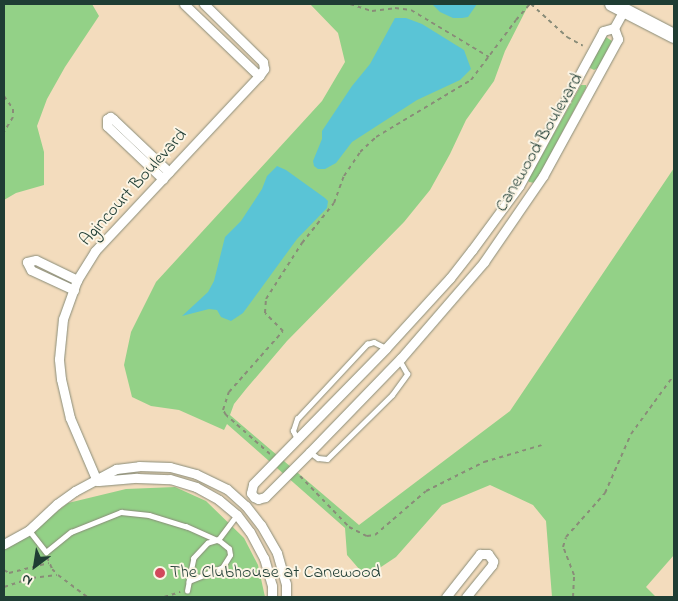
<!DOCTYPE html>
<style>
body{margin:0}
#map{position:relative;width:678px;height:601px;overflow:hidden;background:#f3dcbd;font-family:"Indie Flower",sans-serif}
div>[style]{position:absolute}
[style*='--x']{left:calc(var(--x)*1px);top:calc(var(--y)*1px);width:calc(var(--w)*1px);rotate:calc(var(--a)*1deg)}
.green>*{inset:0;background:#93d187}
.water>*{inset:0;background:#5ac4d6}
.path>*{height:2px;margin-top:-1px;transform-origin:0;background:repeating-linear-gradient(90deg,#898c78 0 4px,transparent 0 8px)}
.roads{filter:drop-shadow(0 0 1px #898c78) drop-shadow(0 0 1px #898c78)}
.service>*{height:4.5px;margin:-2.25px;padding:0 2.25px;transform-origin:2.25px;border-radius:2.25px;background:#fff}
.minor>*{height:9px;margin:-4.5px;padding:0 4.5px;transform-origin:4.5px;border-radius:4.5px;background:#fff}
.primary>*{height:14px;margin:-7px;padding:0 7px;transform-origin:7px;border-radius:7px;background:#fff}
.dots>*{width:14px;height:14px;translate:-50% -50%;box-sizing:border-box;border:2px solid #fcf5e5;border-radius:50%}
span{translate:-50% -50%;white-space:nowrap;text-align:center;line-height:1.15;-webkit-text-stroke:4px #fcf5e5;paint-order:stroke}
.street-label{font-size:18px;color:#1f3d34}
.poi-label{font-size:18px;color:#1f3d34}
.left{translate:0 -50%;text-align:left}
.frame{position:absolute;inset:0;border:5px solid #1f3d34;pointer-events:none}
.north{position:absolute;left:10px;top:541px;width:50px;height:50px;-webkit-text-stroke:4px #fcf5e5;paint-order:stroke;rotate:211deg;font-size:14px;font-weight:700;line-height:20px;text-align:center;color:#1f3d34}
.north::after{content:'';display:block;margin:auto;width:18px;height:22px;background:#1f3d34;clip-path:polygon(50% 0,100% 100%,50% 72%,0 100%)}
</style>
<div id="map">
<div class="green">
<div style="clip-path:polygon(4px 4px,92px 4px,99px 16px,65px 67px,47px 99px,37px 126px,44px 152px,44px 185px,16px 193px,4px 200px)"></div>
<div style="clip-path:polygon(310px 4px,529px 4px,505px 51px,494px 81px,466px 120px,450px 154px,430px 190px,404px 222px,287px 341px,246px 389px,234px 404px,230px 415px,359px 525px,510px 411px,674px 168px,674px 555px,646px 587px,656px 597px,552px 597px,546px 521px,533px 505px,490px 485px,442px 505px,396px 557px,366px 577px,347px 555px,345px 528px,227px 424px,224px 430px,179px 410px,151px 406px,132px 397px,124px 365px,131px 332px,156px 282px,322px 101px,345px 62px,338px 33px)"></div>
<div style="clip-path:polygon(606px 37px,612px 41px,598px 68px,594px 70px,590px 68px,591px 63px)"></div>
<div style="clip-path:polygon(581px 85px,586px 85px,586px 88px,535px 183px,529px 182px,528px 180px)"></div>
<div style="clip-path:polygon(175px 487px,206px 501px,244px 538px,258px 565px,265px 597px,4px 597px,4px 550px,18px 542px,68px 503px,126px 489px)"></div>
</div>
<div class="water">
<div style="clip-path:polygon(432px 4px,477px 4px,468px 17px,462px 18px,453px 18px,440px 12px)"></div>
<div style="clip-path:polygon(395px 18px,406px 18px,422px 24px,464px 50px,471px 69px,460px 80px,417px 100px,352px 142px,336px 163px,325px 169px,318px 169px,314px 166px,313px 161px,322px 139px,322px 131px,352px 86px,370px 64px)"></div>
<div style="clip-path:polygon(277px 166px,286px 170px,325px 198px,328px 201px,327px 208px,297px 239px,243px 313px,231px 321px,221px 317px,217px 310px,209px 309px,182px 316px,208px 292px,214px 281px,225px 237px,241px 221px,262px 189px,267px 176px)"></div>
</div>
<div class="path">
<div style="--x:350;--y:4;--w:23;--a:18"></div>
<div style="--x:372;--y:11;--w:23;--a:-7"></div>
<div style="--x:395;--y:8;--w:16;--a:7"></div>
<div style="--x:411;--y:10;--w:91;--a:31.1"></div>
<div style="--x:531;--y:4;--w:49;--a:42.5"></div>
<div style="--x:567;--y:37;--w:18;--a:29"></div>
<div style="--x:4;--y:96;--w:16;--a:55"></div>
<div style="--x:13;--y:109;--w:8;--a:90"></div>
<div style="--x:13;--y:117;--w:17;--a:121"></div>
<div style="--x:270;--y:454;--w:59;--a:-138.4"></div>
<div style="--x:226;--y:415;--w:6;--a:-121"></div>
<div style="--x:223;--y:410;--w:19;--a:-72"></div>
<div style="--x:229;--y:392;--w:81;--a:-48.5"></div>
<div style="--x:283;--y:331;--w:25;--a:-135"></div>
<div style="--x:265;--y:313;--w:14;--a:-86"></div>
<div style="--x:266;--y:299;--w:67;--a:-57.3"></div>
<div style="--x:302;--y:243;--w:51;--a:-51.3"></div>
<div style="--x:334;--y:203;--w:29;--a:-70"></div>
<div style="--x:344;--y:176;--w:29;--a:-56"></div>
<div style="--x:360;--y:152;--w:22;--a:-43"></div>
<div style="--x:376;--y:137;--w:111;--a:-31"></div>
<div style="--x:471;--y:80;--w:75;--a:-53.1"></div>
<div style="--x:516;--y:20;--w:21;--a:-49"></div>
<div style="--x:300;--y:476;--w:71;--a:46.1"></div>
<div style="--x:349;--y:527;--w:20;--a:27"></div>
<div style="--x:367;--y:536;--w:8;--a:-7"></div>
<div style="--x:375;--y:535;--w:67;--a:-40.8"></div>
<div style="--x:426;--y:491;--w:65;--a:-26.6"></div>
<div style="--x:484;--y:462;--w:60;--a:-16.3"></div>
<div style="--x:47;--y:557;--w:13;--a:67"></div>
<div style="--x:52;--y:569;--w:8;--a:45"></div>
<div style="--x:58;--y:575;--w:36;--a:37"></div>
<div style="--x:4;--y:570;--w:6;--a:31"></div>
<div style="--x:9;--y:573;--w:41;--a:-14"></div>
<div style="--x:4;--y:587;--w:29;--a:-18"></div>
<div style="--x:32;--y:578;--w:25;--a:-7"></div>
<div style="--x:164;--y:597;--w:17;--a:-17"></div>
<div style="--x:573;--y:597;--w:22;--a:-87"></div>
<div style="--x:574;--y:575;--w:30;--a:-111"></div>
<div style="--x:563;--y:547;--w:10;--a:-73"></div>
<div style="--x:566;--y:537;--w:59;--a:-48.4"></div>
<div style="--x:605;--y:493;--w:64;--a:-66.2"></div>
<div style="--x:631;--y:434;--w:73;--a:-53.9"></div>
</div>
<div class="roads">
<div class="service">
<div style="--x:297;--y:439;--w:9;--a:-117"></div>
<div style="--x:293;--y:431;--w:13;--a:-72"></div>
<div style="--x:297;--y:419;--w:103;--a:-47"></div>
<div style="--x:367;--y:344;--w:7;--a:-16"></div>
<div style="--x:374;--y:342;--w:13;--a:27"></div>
<div style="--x:310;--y:452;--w:10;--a:37"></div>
<div style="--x:318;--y:458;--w:9;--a:6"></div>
<div style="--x:327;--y:459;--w:91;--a:-44.6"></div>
<div style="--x:392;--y:395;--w:26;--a:-54"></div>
<div style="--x:407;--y:374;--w:16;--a:-120"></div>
<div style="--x:29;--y:530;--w:28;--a:52"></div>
<div style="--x:46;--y:552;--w:32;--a:-39"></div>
<div style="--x:71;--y:532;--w:54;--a:-21.8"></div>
<div style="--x:121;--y:512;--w:28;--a:6"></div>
<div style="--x:149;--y:515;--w:39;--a:17"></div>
<div style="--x:186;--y:526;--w:35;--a:24"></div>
<div style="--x:218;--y:540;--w:31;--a:-53"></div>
<div style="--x:187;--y:591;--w:10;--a:-79"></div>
<div style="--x:189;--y:581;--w:35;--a:-22"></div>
<div style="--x:222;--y:568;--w:15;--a:-58"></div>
<div style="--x:230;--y:555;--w:6;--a:-99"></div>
<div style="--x:229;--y:549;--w:14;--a:-141"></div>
<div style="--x:218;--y:540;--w:10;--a:163"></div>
<div style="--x:208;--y:543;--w:21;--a:133"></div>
<div style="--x:194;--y:558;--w:24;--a:102"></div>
</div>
<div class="minor">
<div style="--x:184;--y:4;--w:104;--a:43.8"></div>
<div style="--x:259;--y:76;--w:9;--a:-54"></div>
<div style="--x:264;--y:69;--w:7;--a:-98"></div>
<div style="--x:263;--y:62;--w:83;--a:-135.5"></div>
<div style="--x:614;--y:28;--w:12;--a:70"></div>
<div style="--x:618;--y:39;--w:156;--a:118.7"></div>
<div style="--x:543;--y:176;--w:104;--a:124.5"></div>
<div style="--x:484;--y:262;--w:127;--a:130.8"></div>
<div style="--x:401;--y:358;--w:131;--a:134.1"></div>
<div style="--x:310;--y:452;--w:64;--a:135"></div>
<div style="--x:265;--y:497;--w:7;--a:164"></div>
<div style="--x:258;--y:499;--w:4;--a:-153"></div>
<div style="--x:254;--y:497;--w:5;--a:-127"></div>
<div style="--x:251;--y:493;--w:9;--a:-77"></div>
<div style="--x:253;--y:484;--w:190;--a:-45.6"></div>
<div style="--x:386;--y:348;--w:95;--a:-47.6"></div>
<div style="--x:450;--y:278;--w:36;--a:-52"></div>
<div style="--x:472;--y:250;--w:79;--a:-53.7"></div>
<div style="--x:519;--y:186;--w:176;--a:-61.5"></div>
<div style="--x:603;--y:31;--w:11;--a:-15"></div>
<div style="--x:614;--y:28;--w:21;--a:-61"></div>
<div style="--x:163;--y:179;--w:77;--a:-136.6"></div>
<div style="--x:107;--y:126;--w:7;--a:-90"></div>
<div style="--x:107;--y:119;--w:4;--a:-34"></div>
<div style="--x:110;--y:117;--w:4;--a:34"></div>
<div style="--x:113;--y:119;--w:77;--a:43.4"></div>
<div style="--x:74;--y:290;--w:47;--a:-155.1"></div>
<div style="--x:31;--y:270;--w:9;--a:-117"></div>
<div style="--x:27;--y:262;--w:9;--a:-13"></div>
<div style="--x:36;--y:260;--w:46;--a:26"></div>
<div style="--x:97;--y:481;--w:69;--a:-113.2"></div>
<div style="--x:70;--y:418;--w:40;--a:-103"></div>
<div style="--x:61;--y:379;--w:20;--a:-96"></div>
<div style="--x:59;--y:359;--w:40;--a:-84.3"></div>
<div style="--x:63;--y:319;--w:41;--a:-70.3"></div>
<div style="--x:77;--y:280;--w:34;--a:-58"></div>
<div style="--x:95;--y:251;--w:240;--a:-46.9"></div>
<div style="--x:99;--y:481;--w:38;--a:-5"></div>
<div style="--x:137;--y:478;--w:33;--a:2"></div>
<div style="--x:170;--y:479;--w:27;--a:17"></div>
<div style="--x:196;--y:487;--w:26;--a:29"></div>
<div style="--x:219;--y:500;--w:23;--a:40"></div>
<div style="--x:237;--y:515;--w:21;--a:53"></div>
<div style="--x:250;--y:532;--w:30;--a:62"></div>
<div style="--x:264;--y:558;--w:29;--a:74"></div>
<div style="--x:272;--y:586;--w:11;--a:90"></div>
<div style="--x:4;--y:544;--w:29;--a:-29"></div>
<div style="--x:29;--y:530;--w:38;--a:-43"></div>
<div style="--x:57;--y:504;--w:22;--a:-36"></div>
<div style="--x:75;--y:491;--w:47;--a:-28.2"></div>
<div style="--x:116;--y:469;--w:23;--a:-7"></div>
<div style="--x:139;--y:466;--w:31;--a:2"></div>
<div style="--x:170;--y:467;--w:27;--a:15"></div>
<div style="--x:196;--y:474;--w:34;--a:26"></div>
<div style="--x:227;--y:489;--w:25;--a:42"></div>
<div style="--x:246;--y:506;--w:24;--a:52"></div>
<div style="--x:261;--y:525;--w:32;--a:60"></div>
<div style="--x:277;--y:553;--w:32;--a:74"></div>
<div style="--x:286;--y:584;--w:13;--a:90"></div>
<div style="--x:446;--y:597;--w:55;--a:-51.7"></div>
<div style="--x:480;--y:554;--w:8;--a:0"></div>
<div style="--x:488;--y:554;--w:9;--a:54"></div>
<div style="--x:493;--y:561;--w:4;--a:104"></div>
<div style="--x:492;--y:565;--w:41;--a:129.1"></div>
</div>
<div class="primary">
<div style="--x:612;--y:4;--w:70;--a:27.3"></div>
</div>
</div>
<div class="dots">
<div style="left:160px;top:573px;background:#d1495b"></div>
</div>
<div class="street-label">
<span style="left:540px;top:143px;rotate:-60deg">Canewood Boulevard</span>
<span style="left:134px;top:188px;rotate:-48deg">Agincourt Boulevard</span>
</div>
<div class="poi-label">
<span class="left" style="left:170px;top:573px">The Clubhouse at Canewood</span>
</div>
<div class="frame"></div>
<div class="north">N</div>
</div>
